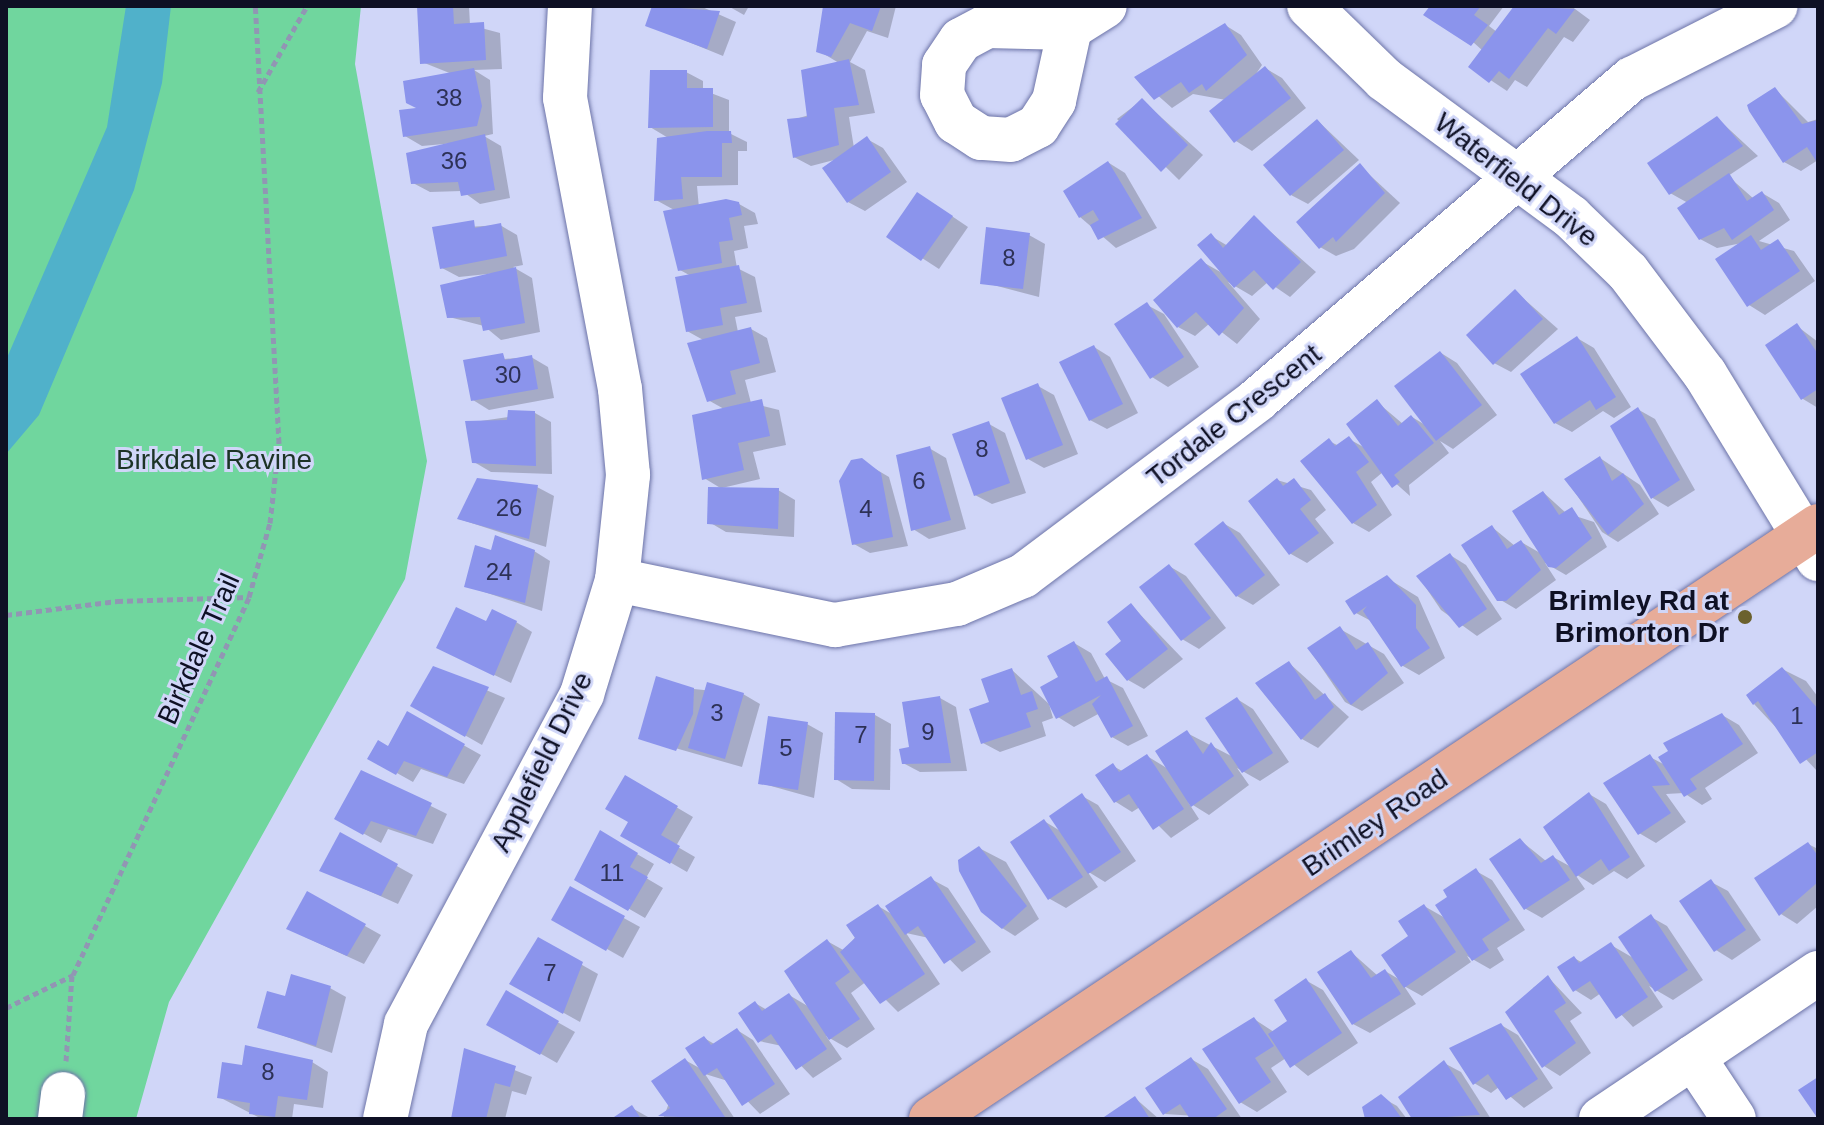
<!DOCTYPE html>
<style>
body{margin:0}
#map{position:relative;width:1824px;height:1125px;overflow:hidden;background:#d0d6f8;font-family:Arial,sans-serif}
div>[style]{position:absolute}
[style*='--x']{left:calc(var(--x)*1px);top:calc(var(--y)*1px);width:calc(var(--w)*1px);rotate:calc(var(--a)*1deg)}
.green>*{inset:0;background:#70d69e}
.water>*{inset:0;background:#50b1ca}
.shadow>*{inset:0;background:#0003}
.building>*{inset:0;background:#8b94ec}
.path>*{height:5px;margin-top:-2.5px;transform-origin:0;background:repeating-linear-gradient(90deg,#9196b3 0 6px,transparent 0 10px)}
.roads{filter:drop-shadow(0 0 2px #6d74a8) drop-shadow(0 0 2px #6d74a8)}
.minor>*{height:44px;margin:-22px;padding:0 22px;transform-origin:22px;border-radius:22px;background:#fff}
.major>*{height:44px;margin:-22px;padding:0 22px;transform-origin:22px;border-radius:22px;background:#e7ac99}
.dots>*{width:22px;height:22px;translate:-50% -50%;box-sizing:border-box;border:4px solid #d0d6f8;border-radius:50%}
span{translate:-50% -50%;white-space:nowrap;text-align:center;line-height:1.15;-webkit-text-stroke:6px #d0d6f8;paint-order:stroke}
.number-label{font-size:24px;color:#2d3156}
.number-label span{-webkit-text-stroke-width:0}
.street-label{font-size:28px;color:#0e1024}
.park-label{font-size:28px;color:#1c3326}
.poi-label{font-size:28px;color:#0e1024;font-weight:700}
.right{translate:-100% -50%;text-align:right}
.frame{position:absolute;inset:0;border:8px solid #0e1024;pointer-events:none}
</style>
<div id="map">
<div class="green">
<div style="clip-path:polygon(6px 6px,361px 6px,355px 64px,427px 461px,405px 579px,169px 1002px,136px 1119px,6px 1119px)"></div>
</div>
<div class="water">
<div style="clip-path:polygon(126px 6px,171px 6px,162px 83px,134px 190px,39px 415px,6px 454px,6px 360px,107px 127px)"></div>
</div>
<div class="shadow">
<div style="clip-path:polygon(419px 6px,469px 6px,470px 25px,500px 33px,502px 69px,474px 70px,490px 80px,493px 134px,484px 136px,501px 146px,510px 198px,480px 204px,462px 191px,430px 192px,413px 183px,455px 143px,422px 146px,405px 136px,452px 74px,422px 62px)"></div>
<div style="clip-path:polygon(654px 6px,700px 6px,736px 22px,723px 56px,647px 25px)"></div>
<div style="clip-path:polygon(728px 6px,749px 6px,744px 15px)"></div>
<div style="clip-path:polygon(826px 6px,896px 6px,888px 38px,867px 31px,850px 62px,865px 70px,875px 113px,849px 117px,854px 148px,867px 139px,883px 148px,907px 182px,865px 211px,848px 202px,838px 159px,811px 166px,794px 157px,789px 121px,809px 115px,839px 63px,819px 51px)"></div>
<div style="clip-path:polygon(1433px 6px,1504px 6px,1489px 26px,1497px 32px,1517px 6px,1571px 6px,1590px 20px,1573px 42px,1564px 37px,1527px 87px,1515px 80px,1507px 91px,1471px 67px,1483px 51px)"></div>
<div style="clip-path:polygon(1225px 25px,1241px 35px,1262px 65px,1254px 77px,1265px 68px,1282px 78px,1306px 108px,1252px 151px,1236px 141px,1226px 100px,1193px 94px,1172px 108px,1137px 77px)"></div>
<div style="clip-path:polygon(686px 72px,703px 81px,703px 90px,729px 100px,729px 133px,747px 142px,747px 151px,738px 151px,738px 185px,697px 186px,699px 208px,739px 204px,755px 213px,758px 224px,744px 226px,748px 248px,734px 251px,737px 268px,755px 277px,762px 312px,735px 317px,738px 332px,751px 329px,767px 338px,776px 372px,745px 380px,751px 403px,779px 410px,786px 445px,753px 452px,760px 479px,722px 488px,778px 490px,795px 500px,794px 537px,726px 532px,709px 522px,722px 489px,704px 478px,724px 409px,708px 400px,705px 341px,687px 331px,691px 276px,680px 270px,676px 211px,656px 200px,670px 139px,650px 127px)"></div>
<div style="clip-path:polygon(1775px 89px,1808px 122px,1818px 119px,1818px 160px,1801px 171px,1784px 162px)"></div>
<div style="clip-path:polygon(1142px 100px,1203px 155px,1179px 180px,1117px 119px)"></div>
<div style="clip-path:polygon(1717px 118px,1758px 156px,1728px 176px,1754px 199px,1762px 193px,1779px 203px,1790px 220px,1759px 241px,1794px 251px,1815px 281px,1765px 315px,1749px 305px,1742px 243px,1717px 248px,1700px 239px,1688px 203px,1670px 193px)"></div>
<div style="clip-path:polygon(1318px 121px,1359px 160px,1308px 204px,1291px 195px)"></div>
<div style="clip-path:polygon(1109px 163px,1125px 173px,1157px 228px,1116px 248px,1080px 217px)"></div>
<div style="clip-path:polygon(1360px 166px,1400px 203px,1354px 249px,1336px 256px,1320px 247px)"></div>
<div style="clip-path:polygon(934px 204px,968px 227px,939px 269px,888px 236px)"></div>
<div style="clip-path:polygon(1255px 218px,1316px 272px,1290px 297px,1268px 282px,1252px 296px,1228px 282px,1260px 319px,1237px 344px,1210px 323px,1195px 336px,1178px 327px,1201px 261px,1224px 274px,1211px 236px,1228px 246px)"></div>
<div style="clip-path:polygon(500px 225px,517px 235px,523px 265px,513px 267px,532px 278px,540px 332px,501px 340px,484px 326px,449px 317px,497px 273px,459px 277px,442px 268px,435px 229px)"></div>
<div style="clip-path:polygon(1029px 235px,1045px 244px,1039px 297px,982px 282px)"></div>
<div style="clip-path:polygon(1516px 292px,1558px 329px,1511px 372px,1494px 363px)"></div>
<div style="clip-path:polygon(1147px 305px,1164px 314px,1199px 367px,1168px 387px,1152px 377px)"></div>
<div style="clip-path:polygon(1797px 326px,1818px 342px,1818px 408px,1803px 399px)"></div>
<div style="clip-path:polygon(1577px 338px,1594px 348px,1631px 407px,1614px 418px,1603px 411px,1572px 432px,1555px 423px)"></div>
<div style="clip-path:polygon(1094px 347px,1110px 357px,1138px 413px,1107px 429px,1090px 420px)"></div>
<div style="clip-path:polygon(1441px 353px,1457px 363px,1497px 415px,1453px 449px,1440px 441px,1449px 453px,1409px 485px,1410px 496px,1383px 472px,1371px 482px,1392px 515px,1369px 532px,1353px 523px,1329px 441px,1339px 446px,1349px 439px,1367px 449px,1377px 402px,1403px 424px,1412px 417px,1427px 426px)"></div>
<div style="clip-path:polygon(531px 357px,548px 367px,554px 398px,489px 410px,473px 400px,466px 362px)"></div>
<div style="clip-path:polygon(1038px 386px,1054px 395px,1078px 454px,1044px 468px,1028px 459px)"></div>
<div style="clip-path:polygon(1639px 410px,1655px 419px,1695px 490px,1668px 507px,1651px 497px)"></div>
<div style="clip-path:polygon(535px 413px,551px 422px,552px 474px,491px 472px,474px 462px,467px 423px)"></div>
<div style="clip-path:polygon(989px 424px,1005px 433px,1026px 493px,992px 504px,975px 495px)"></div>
<div style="clip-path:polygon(929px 448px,946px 458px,966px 529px,929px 539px,913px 529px)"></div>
<div style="clip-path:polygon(1600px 458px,1640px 485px,1659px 514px,1618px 542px,1602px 532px,1566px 479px)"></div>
<div style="clip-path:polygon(872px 467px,889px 477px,908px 546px,870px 553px,854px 544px)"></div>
<div style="clip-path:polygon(1277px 480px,1311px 490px,1326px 510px,1315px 519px,1334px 543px,1307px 563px,1291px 554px,1250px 501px)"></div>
<div style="clip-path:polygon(537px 487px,554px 496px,546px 547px,459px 519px)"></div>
<div style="clip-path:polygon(1544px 493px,1566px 513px,1594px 522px,1607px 547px,1566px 575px,1545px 563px,1556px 580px,1516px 609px,1499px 599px,1492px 527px,1515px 546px,1521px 542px,1542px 554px)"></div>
<div style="clip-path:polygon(1223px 523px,1240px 533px,1280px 585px,1253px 605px,1237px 596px)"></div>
<div style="clip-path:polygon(534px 551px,550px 561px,542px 611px,466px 586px,492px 552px)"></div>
<div style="clip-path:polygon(1450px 555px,1466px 565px,1502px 619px,1477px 636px,1441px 610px,1418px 576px)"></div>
<div style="clip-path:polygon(1169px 566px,1186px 576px,1226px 628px,1199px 649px,1182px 639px)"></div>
<div style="clip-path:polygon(1387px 578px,1418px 597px,1445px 658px,1419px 675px,1403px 666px,1373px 622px,1356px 613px)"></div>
<div style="clip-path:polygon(1131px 605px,1183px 659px,1144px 689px,1128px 680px)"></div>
<div style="clip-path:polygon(516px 622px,532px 632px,511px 683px,455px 656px,487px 624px)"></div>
<div style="clip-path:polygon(1340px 629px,1384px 654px,1404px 683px,1362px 711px,1345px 702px,1309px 649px)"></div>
<div style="clip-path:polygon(1074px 643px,1091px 653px,1105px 679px,1123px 688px,1148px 736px,1128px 746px,1112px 737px,1100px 713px,1074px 727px,1058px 717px)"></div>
<div style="clip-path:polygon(1289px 663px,1349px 717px,1318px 748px,1302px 739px)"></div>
<div style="clip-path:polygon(434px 668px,505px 698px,482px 745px,412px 705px)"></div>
<div style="clip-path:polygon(1782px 669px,1806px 681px,1818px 697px,1818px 772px,1754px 704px)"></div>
<div style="clip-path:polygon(1012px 670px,1049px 704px,1053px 718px,1042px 722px,1046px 736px,1000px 752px,983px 743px,992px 703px)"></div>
<div style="clip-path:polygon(694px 689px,743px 694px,760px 704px,742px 767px,640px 738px)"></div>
<div style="clip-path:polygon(940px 698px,956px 707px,967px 771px,920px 772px,903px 763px)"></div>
<div style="clip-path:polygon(1237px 699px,1253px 709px,1289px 762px,1260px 781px,1237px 768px,1249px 785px,1209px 815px,1188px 802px,1199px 819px,1171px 838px,1140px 807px,1132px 812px,1116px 802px,1098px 776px,1113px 766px,1124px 772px,1147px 756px,1170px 770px,1187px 733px,1235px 758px)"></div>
<div style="clip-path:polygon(408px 714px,481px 755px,464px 784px,421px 769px,413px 782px,370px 758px,389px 748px)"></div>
<div style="clip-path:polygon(875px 715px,891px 724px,890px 790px,852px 789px,836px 779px)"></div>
<div style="clip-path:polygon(1722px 715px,1739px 725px,1758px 753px,1705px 788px,1712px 799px,1702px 805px,1684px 793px,1666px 794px,1686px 822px,1656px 843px,1639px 833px,1650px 757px,1667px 766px,1671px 751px)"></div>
<div style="clip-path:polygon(807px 724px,823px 733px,814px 798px,760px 783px)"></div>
<div style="clip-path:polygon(362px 772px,447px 814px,433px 844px,388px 829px,381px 843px,337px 819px)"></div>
<div style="clip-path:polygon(625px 777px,693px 817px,676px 846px,695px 857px,687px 872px,623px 835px,631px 821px)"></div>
<div style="clip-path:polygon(1589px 794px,1606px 804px,1645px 866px,1627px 879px,1614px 871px,1593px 885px,1574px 873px,1585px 889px,1542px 918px,1526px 909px,1520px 840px,1546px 861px,1553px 857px,1573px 868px)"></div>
<div style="clip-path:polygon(1082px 796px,1098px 805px,1136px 861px,1105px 882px,1087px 871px,1098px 887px,1066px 908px,1050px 899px,1044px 821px,1062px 832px)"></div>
<div style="clip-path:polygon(601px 833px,654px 864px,646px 878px,663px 888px,645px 918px,577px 879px)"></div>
<div style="clip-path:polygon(341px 835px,413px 875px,398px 904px,322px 870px)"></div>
<div style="clip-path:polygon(1808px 844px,1818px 849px,1818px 906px,1797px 924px,1781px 914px)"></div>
<div style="clip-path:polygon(979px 848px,1006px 862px,1039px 919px,1015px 936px,999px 926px)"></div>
<div style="clip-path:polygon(1476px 871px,1492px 880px,1525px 930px,1497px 948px,1504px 960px,1490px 969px,1467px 956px,1471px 962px,1422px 996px,1404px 986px,1416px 1004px,1370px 1033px,1353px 1024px,1351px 952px,1378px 976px,1385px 971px,1402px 981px,1424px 906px,1447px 919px)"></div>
<div style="clip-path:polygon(931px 879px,948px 888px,991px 952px,962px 972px,929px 938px,906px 933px,940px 984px,898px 1012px,867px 981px,851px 993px,875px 1029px,847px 1048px,826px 1036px,842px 1059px,813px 1078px,782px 1046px,759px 1041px,755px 1003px,767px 1010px,789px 995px,811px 1008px,827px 941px,845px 951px,878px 906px,895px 916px)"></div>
<div style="clip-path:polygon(1711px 882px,1728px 891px,1761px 940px,1732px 960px,1716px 950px)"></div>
<div style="clip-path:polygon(571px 889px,640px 927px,623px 958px,554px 919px)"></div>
<div style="clip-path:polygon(308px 894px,381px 935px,364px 964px,305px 937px)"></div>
<div style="clip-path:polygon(1651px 917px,1667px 926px,1703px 980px,1673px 1000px,1649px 986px,1663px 1007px,1633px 1027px,1601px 993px,1591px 1000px,1575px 990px,1574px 958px,1583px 963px,1611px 945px,1635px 959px)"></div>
<div style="clip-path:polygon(538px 940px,598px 974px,580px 1022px,512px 984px)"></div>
<div style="clip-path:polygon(1548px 977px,1582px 1013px,1570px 1021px,1591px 1053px,1560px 1076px,1544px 1066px,1533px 988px)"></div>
<div style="clip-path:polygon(1307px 981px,1323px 990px,1358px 1043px,1308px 1076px,1286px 1058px,1271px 1068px,1287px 1092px,1257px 1112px,1240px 1102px,1254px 1019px,1274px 1032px,1290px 1021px)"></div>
<div style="clip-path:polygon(330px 988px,346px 997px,332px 1053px,259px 1027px,286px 998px)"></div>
<div style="clip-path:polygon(506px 993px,575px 1032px,557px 1063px,489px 1024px)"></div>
<div style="clip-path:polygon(1501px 1025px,1518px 1035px,1553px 1088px,1524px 1108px,1499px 1087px,1491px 1093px,1474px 1083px)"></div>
<div style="clip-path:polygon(737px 1030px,753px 1040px,790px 1094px,760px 1114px,728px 1081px,705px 1074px,735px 1119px,663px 1119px,685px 1060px,703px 1070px,704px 1038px,716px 1045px)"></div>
<div style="clip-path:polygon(466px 1051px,532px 1077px,526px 1095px,512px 1091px,505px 1119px,452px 1119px)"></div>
<div style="clip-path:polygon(1191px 1059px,1208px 1069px,1242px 1119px,1165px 1114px)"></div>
<div style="clip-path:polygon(312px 1062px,328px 1072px,323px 1108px,294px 1104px,292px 1119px,262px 1119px,219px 1097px,244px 1067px)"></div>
<div style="clip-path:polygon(1444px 1063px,1461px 1072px,1491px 1119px,1414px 1119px,1401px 1098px)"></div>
<div style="clip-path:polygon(1381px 1097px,1397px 1106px,1407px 1119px,1368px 1119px)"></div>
<div style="clip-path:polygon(1135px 1098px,1159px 1119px,1108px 1119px)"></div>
<div style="clip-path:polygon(632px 1108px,648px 1117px,649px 1119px,615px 1119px)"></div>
</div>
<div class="building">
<div style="clip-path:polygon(417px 6px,453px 6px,454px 24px,484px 22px,486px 60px,420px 64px)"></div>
<div style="clip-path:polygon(652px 6px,720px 11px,707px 49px,645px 26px)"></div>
<div style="clip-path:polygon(823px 6px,881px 6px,872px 31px,850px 23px,831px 57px,816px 52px)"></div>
<div style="clip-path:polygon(1430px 6px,1481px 6px,1474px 15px,1488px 25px,1471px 46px,1423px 15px)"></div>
<div style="clip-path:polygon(1514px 6px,1575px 9px,1556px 34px,1548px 28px,1509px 79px,1499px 71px,1489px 83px,1468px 67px)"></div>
<div style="clip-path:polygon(1225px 23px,1247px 55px,1206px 91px,1202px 84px,1189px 93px,1181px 82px,1154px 100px,1134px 77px)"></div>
<div style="clip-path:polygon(849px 59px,859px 105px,834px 108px,839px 145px,793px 158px,787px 119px,807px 117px,801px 70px)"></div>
<div style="clip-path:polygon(1265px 66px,1291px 98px,1234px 143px,1209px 111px)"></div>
<div style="clip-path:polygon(474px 68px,482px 106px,477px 126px,403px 137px,399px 110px,416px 108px,406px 103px,403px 81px)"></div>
<div style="clip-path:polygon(650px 70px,687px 70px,687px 88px,713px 88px,713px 127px,648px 128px)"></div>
<div style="clip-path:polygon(1775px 87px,1802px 124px,1818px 120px,1818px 164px,1807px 147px,1783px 163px,1749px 111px,1747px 105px)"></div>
<div style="clip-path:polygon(1142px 98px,1188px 145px,1161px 172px,1115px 124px)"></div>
<div style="clip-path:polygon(1717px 116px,1743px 146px,1669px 195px,1647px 163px)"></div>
<div style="clip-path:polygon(1317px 119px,1344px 150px,1290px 196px,1263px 165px)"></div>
<div style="clip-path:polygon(707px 131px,731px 131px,732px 143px,722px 143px,722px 177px,681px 177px,683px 199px,654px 201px,657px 138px)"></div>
<div style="clip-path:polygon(485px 134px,495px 190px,461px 196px,458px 182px,411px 184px,406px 153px)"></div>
<div style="clip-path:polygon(867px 136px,891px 172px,847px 203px,822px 168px)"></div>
<div style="clip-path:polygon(1108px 161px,1142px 218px,1098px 240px,1090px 225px,1099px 220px,1093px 210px,1079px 218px,1063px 191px)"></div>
<div style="clip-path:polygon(1360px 163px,1385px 193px,1336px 242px,1333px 237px,1319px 249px,1296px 222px)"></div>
<div style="clip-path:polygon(1729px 173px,1747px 201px,1762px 191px,1774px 210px,1732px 240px,1724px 228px,1699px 240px,1677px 208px)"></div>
<div style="clip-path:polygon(917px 192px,953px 216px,921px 261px,886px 237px)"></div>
<div style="clip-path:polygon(726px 199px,739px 202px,742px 215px,729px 218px,733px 240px,719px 242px,722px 263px,678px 271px,663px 211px)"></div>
<div style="clip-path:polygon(1254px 215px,1301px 262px,1273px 290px,1254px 270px,1234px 288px,1197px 245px,1211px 233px,1223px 248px)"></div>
<div style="clip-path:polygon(474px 220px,475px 228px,501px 223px,507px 256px,440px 269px,432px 227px)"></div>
<div style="clip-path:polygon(986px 227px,1030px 233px,1023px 289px,980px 284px)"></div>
<div style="clip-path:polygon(1751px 235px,1761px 250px,1778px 239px,1800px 271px,1747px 307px,1715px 259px)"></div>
<div style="clip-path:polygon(1201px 258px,1244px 308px,1219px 336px,1196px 312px,1177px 328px,1153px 300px)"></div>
<div style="clip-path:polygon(739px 265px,747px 303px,720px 308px,723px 325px,686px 332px,675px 277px)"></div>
<div style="clip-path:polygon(516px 267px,525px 323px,483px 331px,480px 317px,447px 318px,440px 285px)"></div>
<div style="clip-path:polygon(1515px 289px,1543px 319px,1493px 365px,1466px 335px)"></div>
<div style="clip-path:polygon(1147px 302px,1184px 357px,1150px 379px,1114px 324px)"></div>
<div style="clip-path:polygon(1797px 323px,1818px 354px,1818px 389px,1801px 400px,1765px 345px)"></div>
<div style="clip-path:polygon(751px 327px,760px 363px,730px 371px,736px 394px,707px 402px,687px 343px)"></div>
<div style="clip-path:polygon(1577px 336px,1616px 397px,1596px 410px,1590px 400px,1554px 424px,1520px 374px)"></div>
<div style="clip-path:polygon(1094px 345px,1123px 404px,1089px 421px,1059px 362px)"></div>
<div style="clip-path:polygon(1440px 351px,1482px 405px,1436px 441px,1394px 386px)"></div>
<div style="clip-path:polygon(503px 353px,505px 360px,532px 355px,538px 389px,471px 401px,463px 360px)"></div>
<div style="clip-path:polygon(1038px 383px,1063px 445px,1026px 460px,1001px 398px)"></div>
<div style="clip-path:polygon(762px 399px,770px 436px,738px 443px,744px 470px,702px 480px,692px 415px)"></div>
<div style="clip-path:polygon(1377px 399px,1398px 426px,1411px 415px,1434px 443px,1394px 475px,1400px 482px,1392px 488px,1346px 424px)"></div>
<div style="clip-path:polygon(1638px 407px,1680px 480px,1651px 499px,1610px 426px)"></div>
<div style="clip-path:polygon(508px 410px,535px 411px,536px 466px,472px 463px,465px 421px,507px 420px)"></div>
<div style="clip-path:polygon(989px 421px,1010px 483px,974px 496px,952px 434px)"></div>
<div style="clip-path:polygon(1349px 436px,1369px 462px,1356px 472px,1377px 505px,1352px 524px,1300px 461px,1329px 438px,1335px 446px)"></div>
<div style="clip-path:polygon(930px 446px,951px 520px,911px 531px,896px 455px)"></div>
<div style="clip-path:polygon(1600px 456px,1612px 481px,1623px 473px,1644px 504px,1608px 535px,1564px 479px)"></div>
<div style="clip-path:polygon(862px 458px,881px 473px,893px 537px,852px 545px,839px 481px,851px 460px)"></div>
<div style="clip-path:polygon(477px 478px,538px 485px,529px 539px,457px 519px)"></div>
<div style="clip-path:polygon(1277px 478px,1283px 486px,1294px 478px,1311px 500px,1300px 509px,1319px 533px,1289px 555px,1248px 501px)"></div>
<div style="clip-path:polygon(708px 487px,779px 488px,778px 529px,707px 524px)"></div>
<div style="clip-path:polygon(1543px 491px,1559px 515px,1572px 507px,1592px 538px,1556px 568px,1548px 567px,1512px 511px)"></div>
<div style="clip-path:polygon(1223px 521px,1265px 575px,1236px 597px,1194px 544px)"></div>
<div style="clip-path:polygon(1492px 525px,1507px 549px,1521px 540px,1541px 570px,1506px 601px,1497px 601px,1461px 545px)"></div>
<div style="clip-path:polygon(495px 535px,535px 550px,525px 603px,464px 587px,475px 545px,491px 550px)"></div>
<div style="clip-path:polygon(1450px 553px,1487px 609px,1459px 628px,1416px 576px)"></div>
<div style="clip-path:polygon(1169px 564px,1211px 618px,1181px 641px,1139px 587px)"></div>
<div style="clip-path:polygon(1387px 575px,1416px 605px,1416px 628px,1430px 648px,1401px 667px,1363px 611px,1367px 606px,1354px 615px,1345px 601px)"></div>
<div style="clip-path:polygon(1131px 603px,1168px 649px,1127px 681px,1105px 654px,1121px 641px,1107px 622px)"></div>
<div style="clip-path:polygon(456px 607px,486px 621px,492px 609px,517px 621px,494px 676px,436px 648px)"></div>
<div style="clip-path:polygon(1340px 626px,1356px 650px,1368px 642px,1388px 673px,1351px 705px,1307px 648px)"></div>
<div style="clip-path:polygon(1074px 641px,1096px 682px,1107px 676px,1133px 726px,1111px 738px,1092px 704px,1101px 695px,1056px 719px,1040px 687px,1058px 677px,1047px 656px)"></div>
<div style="clip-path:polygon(1289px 661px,1315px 700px,1325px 693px,1334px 707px,1301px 740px,1255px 683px)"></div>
<div style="clip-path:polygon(433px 666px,489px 687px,465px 737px,410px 706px)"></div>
<div style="clip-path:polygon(1782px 667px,1818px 709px,1818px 752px,1800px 764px,1758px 701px,1753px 705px,1746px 695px)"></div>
<div style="clip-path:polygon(1012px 668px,1021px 695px,1032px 691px,1038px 709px,1026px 713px,1031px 727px,981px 744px,969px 709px,989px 702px,981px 679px)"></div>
<div style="clip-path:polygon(656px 676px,694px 688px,693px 714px,676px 751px,638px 739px)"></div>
<div style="clip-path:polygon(707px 682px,744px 693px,725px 759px,688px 748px)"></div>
<div style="clip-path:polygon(940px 696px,951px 763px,902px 764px,899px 749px,909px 747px,902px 702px)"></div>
<div style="clip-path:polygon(1237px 697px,1273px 753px,1242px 773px,1205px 718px)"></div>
<div style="clip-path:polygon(407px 711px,465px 744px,447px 777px,404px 761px,396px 775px,367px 759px,378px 740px,388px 746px)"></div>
<div style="clip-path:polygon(835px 712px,875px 713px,874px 781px,834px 780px)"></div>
<div style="clip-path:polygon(1722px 713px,1743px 744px,1690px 779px,1697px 789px,1684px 797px,1658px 757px,1668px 751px,1663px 743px)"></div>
<div style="clip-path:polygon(768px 716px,808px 722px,798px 790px,758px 784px)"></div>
<div style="clip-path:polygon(1187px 730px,1203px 754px,1211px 742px,1234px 776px,1191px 807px,1155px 751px)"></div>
<div style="clip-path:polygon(1147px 754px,1184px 809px,1153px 830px,1129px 794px,1114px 803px,1095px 775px,1113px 763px,1119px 772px)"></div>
<div style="clip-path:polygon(1650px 754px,1670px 785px,1652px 786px,1671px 813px,1638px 835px,1603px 783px)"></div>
<div style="clip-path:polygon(361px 770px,432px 803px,416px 836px,371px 821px,363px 835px,334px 819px)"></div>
<div style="clip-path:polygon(625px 775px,678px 806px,661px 835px,680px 846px,670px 864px,620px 836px,628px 822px,605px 809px)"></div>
<div style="clip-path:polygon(1589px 792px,1630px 857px,1609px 871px,1601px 859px,1576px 877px,1543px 827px)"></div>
<div style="clip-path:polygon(1082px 793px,1121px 852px,1088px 874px,1049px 816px)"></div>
<div style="clip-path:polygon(1044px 819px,1083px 877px,1048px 900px,1010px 842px)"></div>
<div style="clip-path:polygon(600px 830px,638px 853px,630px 867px,648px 877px,628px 911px,574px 880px)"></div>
<div style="clip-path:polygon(340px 832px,398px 864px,381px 896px,319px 871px)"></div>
<div style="clip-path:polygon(1520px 838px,1541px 863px,1553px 855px,1570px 880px,1524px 910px,1489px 859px)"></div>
<div style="clip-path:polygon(1808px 842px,1818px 856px,1818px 882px,1779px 916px,1754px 878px)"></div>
<div style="clip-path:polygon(979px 846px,1027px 906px,1002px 929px,981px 912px,959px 871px,958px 860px)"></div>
<div style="clip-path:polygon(1476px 868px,1510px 920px,1482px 939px,1489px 950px,1472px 961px,1435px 905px,1447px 897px,1443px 890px)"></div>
<div style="clip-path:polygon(931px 876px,976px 942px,944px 964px,918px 926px,905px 935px,885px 906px)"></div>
<div style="clip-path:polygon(1711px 879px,1746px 930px,1714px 952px,1679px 901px)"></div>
<div style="clip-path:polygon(570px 886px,625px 916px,606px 951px,551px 920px)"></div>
<div style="clip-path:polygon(307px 891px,366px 924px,347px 956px,286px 929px)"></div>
<div style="clip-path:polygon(878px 904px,925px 974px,880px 1004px,840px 952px,855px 938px,846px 925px)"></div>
<div style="clip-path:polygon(1424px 904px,1456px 952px,1404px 988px,1381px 955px,1408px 936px,1398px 921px)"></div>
<div style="clip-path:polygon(1651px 914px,1688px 970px,1655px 992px,1618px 937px)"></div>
<div style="clip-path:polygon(538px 937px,583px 962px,563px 1014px,509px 984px)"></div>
<div style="clip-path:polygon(827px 939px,850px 972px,835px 983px,860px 1019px,829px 1040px,784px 971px)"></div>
<div style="clip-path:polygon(1611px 942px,1648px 997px,1616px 1019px,1590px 981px,1573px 992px,1557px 967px,1574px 956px,1579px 963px)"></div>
<div style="clip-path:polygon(1351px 950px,1371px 978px,1385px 969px,1401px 994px,1352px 1025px,1317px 972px)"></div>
<div style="clip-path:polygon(291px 974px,331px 986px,316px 1046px,257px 1028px,267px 991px,285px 996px)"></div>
<div style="clip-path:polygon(1548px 975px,1566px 1003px,1554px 1011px,1576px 1043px,1542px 1068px,1505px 1012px)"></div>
<div style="clip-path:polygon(1306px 978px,1342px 1033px,1290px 1068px,1268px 1034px,1287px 1021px,1274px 1000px)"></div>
<div style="clip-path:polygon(506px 990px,559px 1021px,540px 1055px,486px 1025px)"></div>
<div style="clip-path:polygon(789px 993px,827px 1049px,796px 1070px,771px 1034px,758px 1043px,738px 1013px,755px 1001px,762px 1011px)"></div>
<div style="clip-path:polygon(1254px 1017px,1274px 1046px,1255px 1058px,1271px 1082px,1239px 1104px,1202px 1049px)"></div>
<div style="clip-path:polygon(1501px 1023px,1538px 1079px,1506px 1100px,1488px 1074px,1473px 1085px,1449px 1048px)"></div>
<div style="clip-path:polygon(737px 1028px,775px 1084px,742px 1106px,717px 1068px,704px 1076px,685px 1048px,704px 1036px,711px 1045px)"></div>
<div style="clip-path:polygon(245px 1045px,313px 1060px,307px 1100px,278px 1096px,275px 1117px,249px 1114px,250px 1103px,217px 1098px,222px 1062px,242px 1065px)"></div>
<div style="clip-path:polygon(464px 1048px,516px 1066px,510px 1087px,495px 1083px,486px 1119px,451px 1119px)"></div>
<div style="clip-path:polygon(1191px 1057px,1227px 1109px,1213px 1119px,1190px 1119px,1180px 1104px,1163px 1115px,1145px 1088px)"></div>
<div style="clip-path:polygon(685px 1058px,725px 1117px,722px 1119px,658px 1116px,670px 1108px,651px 1081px)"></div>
<div style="clip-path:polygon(1444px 1060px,1480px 1115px,1412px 1119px,1398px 1097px)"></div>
<div style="clip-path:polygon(1818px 1077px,1818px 1119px,1798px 1090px)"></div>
<div style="clip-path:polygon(1381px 1094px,1390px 1102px,1402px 1119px,1365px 1119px,1362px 1107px)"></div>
<div style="clip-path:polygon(1135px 1096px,1150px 1119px,1105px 1119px,1104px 1117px)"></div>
<div style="clip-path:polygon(632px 1105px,641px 1119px,611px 1119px)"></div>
</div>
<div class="path">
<div style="--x:258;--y:92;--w:99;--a:-60.3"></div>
<div style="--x:6;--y:615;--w:112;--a:-7.2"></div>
<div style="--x:117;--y:601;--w:132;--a:-1.7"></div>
<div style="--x:6;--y:1008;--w:75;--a:-26.2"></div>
<div style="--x:73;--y:975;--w:417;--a:-65"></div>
<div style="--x:249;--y:597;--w:77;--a:-74.2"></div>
<div style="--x:270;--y:523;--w:81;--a:-83.6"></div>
<div style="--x:279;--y:443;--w:438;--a:-93.1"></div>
<div style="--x:66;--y:1061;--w:85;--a:-86"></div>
</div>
<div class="roads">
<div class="minor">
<div style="--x:1309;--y:6;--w:105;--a:44.2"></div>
<div style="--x:1384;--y:79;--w:232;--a:36.4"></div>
<div style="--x:1571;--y:217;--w:79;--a:44"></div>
<div style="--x:1628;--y:272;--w:128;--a:53"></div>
<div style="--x:1705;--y:374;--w:217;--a:58.6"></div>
<div style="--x:1070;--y:28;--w:75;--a:102.4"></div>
<div style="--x:1054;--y:101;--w:30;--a:123"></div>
<div style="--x:1038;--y:126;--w:30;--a:153"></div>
<div style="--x:1011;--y:140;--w:30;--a:-176"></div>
<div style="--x:981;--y:138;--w:30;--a:-147"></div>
<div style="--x:956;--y:122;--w:30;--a:-117"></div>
<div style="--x:942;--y:95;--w:30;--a:-86"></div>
<div style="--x:944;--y:65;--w:30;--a:-56"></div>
<div style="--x:961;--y:40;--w:30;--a:-28"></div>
<div style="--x:987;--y:26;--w:83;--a:1.4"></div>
<div style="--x:1070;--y:28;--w:41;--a:-32.2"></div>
<div style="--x:617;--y:580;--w:223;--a:11.7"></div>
<div style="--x:835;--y:625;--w:124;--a:-9.8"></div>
<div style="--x:957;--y:604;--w:72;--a:-23"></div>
<div style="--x:1023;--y:576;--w:293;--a:-36.9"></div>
<div style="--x:1257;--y:400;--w:494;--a:-40.6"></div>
<div style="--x:1632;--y:79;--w:161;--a:-26.9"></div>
<div style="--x:1693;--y:1057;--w:74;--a:56.5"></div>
<div style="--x:60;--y:1119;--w:25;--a:-83"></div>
<div style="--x:385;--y:1119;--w:97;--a:-77.5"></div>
<div style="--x:406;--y:1024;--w:374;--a:-61.9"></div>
<div style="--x:582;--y:694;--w:119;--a:-72.9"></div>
<div style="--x:617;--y:580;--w:106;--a:-84"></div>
<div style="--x:628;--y:475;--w:86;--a:-95.3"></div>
<div style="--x:620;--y:389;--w:296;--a:-100.7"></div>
<div style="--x:565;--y:98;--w:92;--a:-86.9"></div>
<div style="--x:1601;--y:1119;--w:262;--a:-33.9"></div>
</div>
<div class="major">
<div style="--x:931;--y:1119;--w:1067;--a:-33.76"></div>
</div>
</div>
<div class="dots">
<div style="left:1745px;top:617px;background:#6b612e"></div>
</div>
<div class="number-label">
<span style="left:449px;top:98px">38</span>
<span style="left:454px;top:161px">36</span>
<span style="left:1009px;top:258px">8</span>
<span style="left:508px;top:375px">30</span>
<span style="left:982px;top:449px">8</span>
<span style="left:919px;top:481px">6</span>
<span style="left:509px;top:508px">26</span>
<span style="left:866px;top:509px">4</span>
<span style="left:499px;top:572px">24</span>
<span style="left:717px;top:713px">3</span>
<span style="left:1797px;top:716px">1</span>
<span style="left:928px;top:732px">9</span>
<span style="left:861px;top:735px">7</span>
<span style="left:786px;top:748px">5</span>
<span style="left:612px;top:873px">11</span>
<span style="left:550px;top:973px">7</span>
<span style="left:268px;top:1072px">8</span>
</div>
<div class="street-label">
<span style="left:1516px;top:180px;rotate:38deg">Waterfield Drive</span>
<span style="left:1234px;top:416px;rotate:-38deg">Tordale Crescent</span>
<span style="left:199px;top:649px;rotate:-66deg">Birkdale Trail</span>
<span style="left:542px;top:762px;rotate:-64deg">Applefield Drive</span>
<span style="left:1375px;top:823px;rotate:-34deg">Brimley Road</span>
</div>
<div class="park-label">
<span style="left:214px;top:460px">Birkdale Ravine</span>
</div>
<div class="poi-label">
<span class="right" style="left:1729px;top:617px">Brimley Rd at<br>Brimorton Dr</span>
</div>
<div class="frame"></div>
</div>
